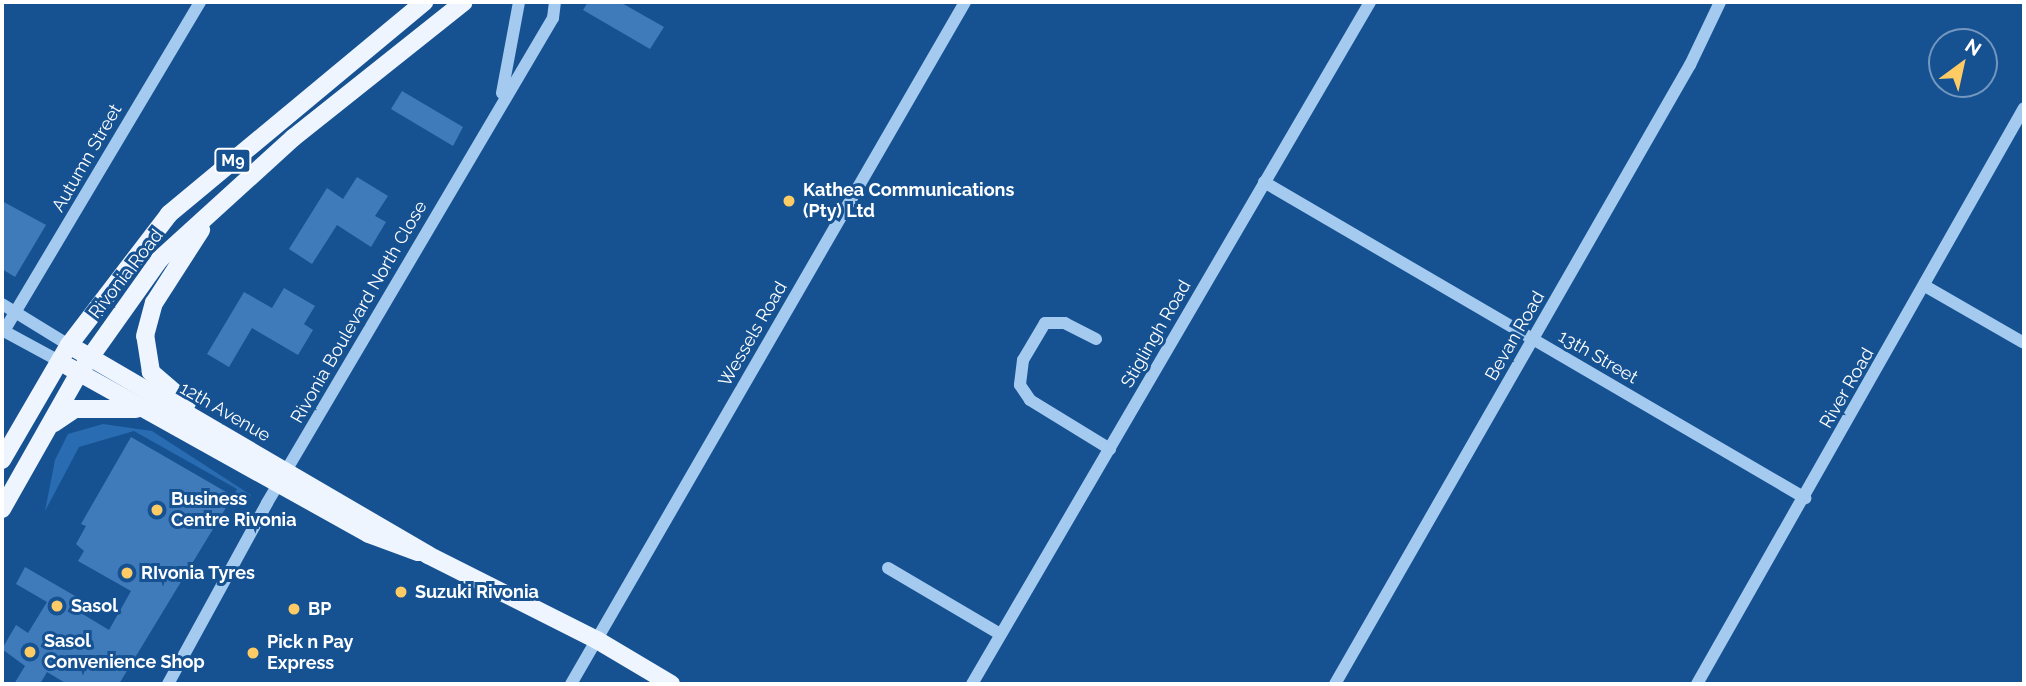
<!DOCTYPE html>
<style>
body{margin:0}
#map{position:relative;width:2026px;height:686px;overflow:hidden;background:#165292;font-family:Raleway,sans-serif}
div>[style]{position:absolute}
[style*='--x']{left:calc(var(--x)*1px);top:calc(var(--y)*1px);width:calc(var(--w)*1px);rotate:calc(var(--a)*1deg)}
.green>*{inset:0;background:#296cb1}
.building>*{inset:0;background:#3f7bba}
.minor>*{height:12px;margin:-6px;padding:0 6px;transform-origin:6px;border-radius:6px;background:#a5caf0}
.major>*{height:18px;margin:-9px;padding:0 9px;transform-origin:9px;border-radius:9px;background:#eef5ff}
.dots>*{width:19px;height:19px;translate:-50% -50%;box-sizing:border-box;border:4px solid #165292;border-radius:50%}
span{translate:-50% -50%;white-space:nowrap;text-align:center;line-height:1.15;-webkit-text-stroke:6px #165292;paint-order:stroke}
.shield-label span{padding:2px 5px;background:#165292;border:2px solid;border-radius:5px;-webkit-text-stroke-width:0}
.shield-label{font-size:16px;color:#fff;font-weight:700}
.street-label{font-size:18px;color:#fff}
.poi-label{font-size:18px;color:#fff;font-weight:700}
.left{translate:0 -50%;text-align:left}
.frame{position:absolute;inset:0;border:4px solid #fff;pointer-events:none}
.north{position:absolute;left:1928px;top:28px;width:70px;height:70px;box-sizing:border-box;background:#165292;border:2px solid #7397be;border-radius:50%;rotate:33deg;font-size:19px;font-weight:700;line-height:28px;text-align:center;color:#fff}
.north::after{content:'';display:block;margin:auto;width:24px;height:32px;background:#ffcb64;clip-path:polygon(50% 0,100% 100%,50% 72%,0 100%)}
</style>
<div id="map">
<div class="green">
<div style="clip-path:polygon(103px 424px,152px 431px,251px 495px,246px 504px,233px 496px,237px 489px,134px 431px,79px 447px,45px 511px,55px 460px,68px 434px)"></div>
</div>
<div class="building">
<div style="clip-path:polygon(588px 2px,620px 2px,664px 27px,650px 49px,583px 10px)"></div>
<div style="clip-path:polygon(402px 91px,463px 127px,453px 146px,391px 109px)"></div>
<div style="clip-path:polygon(357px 177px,388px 196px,375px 216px,386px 222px,371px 247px,337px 225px,312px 264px,289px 249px,327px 188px,343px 199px)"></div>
<div style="clip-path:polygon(2px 201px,46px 225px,15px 277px,2px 269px)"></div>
<div style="clip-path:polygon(284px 288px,315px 306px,304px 324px,313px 330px,298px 355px,252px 328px,229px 367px,207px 354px,244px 292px,272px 308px)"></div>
<div style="clip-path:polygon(131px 437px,233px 496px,119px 684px,67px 684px,47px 672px,40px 684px,14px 684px,25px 666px,2px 649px,16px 625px,28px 633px,47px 602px,16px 584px,25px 567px,82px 600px,76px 610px,109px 630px,131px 591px,78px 561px,84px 551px,76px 544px,86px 526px,81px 524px)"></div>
</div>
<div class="minor">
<div style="--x:502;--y:93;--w:93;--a:-79.4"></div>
<div style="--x:1264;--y:182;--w:627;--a:30.29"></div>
<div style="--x:1925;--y:286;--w:114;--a:29.9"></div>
<div style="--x:2;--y:304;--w:79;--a:31.5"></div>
<div style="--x:2;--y:330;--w:65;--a:28.5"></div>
<div style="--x:4;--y:331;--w:383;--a:-59.2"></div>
<div style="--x:1096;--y:339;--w:35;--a:-153"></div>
<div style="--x:1065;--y:323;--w:20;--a:180"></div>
<div style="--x:1045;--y:323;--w:43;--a:120.7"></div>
<div style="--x:1023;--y:360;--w:25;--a:97"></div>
<div style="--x:1020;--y:385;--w:18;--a:56"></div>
<div style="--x:1030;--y:400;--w:94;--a:31.5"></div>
<div style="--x:888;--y:568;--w:130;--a:30.5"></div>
<div style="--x:168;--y:684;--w:206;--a:-61.3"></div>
<div style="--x:267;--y:503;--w:563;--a:-59.47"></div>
<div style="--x:553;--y:18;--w:16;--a:-83"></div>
<div style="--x:571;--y:684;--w:788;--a:-59.98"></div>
<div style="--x:972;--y:684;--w:790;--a:-59.73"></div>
<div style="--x:1335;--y:684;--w:714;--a:-60.17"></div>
<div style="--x:1690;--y:65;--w:70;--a:-64.5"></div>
<div style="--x:1697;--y:684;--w:662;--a:-60.42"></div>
</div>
<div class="major">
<div style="--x:69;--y:345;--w:416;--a:30.3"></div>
<div style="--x:428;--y:555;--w:189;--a:26.7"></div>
<div style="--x:597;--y:640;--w:86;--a:30.7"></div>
<div style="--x:69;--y:367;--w:343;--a:29.1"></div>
<div style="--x:369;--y:534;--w:52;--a:20.2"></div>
<div style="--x:187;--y:403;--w:48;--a:-139.3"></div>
<div style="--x:151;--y:372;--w:36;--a:-99"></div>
<div style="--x:145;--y:336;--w:34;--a:-75"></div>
<div style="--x:154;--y:303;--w:87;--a:-57.2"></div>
<div style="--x:54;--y:423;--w:25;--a:-34"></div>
<div style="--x:75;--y:409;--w:61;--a:0"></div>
<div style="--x:2;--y:460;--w:133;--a:-59.8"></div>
<div style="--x:69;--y:345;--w:165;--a:-52.6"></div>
<div style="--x:169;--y:214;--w:332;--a:-39.7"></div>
<div style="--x:2;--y:509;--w:156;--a:-60.5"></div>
<div style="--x:79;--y:373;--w:140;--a:-54.6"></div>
<div style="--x:160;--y:259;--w:180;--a:-42.3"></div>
<div style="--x:293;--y:138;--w:218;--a:-38.5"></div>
</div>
<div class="dots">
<div style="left:789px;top:201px;background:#ffcb64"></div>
<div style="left:157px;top:510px;background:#ffcb64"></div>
<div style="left:127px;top:573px;background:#ffcb64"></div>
<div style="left:401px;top:592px;background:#ffcb64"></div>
<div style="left:57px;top:606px;background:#ffcb64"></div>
<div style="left:294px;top:609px;background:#ffcb64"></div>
<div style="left:30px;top:652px;background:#ffcb64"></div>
<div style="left:253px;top:653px;background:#ffcb64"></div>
</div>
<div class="shield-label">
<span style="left:233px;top:161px">M9</span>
</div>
<div class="street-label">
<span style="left:87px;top:158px;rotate:-60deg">Autumn Street</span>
<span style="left:126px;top:274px;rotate:-52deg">Rivonia Road</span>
<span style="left:359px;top:312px;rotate:-60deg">Rivonia Boulevard North Close</span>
<span style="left:753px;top:334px;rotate:-60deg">Wessels Road</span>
<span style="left:1156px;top:334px;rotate:-60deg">Stiglingh Road</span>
<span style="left:1515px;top:336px;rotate:-60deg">Bevan Road</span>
<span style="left:1598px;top:357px;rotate:30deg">13th Street</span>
<span style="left:1847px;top:388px;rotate:-60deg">River Road</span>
<span style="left:225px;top:412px;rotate:30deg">12th Avenue</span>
</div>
<div class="poi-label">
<span class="left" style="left:803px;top:201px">Kathea Communications<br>(Pty) Ltd</span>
<span class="left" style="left:171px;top:510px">Business<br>Centre Rivonia</span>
<span class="left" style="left:141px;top:573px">RIvonia Tyres</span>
<span class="left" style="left:415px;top:592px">Suzuki Rivonia</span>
<span class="left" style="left:71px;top:606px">Sasol</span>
<span class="left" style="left:308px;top:609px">BP</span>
<span class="left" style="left:44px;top:652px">Sasol<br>Convenience Shop</span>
<span class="left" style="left:267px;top:653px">Pick n Pay<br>Express</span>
</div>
<div class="frame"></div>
<div class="north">N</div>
</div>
